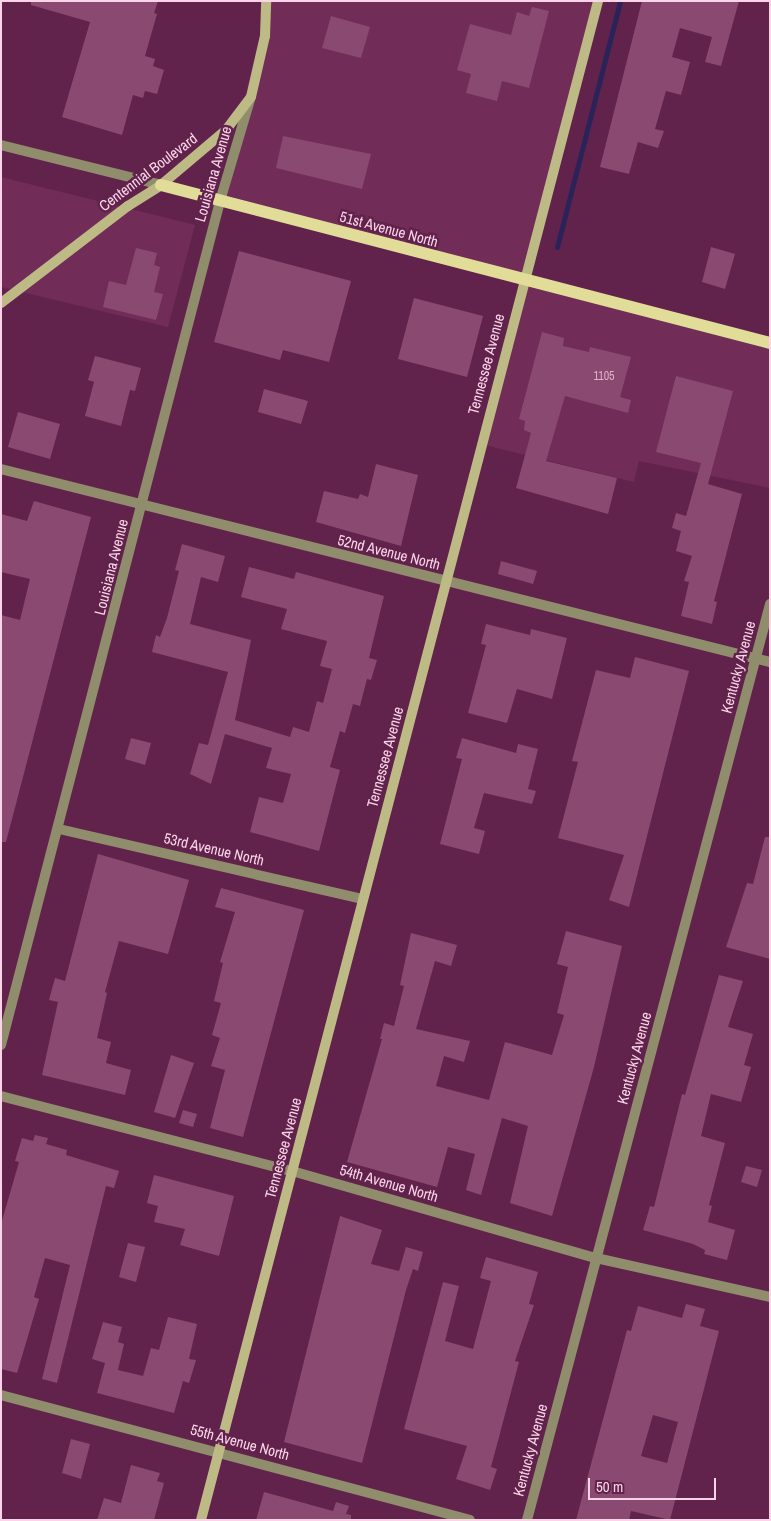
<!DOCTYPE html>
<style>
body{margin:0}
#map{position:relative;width:771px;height:1521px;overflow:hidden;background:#61234b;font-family:"Archivo Narrow",sans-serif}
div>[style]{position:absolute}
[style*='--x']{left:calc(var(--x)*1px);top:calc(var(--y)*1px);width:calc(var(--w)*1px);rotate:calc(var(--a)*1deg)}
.built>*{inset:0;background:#712d58}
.stream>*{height:5px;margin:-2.5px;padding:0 2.5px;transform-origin:2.5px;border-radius:2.5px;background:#29235a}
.building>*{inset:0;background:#8a4970}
.street>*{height:10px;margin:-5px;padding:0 5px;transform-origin:5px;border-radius:5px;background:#908d6d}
.secondary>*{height:10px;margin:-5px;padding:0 5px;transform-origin:5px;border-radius:5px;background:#beba86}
.primary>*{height:12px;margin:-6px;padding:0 6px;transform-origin:6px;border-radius:6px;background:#e1dc98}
span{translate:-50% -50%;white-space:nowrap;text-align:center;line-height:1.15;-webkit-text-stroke:5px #61234b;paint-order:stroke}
.number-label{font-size:12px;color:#dfb1cb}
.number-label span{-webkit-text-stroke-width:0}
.street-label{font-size:15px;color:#fbd4e9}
.frame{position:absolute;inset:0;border:2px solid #fbd4e9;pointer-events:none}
.scale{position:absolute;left:588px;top:1478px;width:128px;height:22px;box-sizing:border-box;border:2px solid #fbd4e9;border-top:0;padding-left:6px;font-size:15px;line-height:18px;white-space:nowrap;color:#fbd4e9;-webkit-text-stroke:4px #61234b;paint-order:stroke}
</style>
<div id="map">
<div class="built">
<div style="clip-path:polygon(268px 1px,597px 1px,524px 281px,770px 344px,770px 488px,639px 461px,634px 482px,481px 444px,523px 281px,343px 229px,348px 202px,342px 228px,222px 194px)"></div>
<div style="clip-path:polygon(1px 177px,195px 225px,168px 327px,1px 287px)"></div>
</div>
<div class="stream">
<div style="--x:557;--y:247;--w:254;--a:-75.6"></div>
</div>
<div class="building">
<div style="clip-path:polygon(31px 1px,158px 1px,154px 13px,157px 14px,145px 56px,155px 59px,153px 66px,164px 70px,157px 94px,145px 91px,143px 98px,133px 95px,122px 135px,62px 117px,90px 22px,31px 5px)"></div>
<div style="clip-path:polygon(642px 1px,739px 1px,721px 66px,705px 62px,712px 37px,680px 28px,672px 57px,690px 62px,681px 95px,666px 91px,655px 129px,664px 131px,658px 148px,638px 142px,629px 174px,600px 167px)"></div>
<div style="clip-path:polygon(532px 7px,549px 11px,529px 88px,502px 81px,497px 101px,466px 93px,471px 74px,457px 70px,470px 24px,511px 35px,517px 12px,529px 16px)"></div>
<div style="clip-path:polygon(331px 16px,370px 27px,361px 58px,322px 48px)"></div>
<div style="clip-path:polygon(283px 136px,371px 154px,362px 189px,276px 168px)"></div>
<div style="clip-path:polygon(711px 247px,735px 254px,725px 289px,702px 282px)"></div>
<div style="clip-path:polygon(136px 248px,157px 253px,154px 265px,160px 267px,154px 292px,163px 294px,156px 320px,103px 307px,109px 281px,126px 285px)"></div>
<div style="clip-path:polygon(239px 251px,351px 281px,329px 362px,283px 350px,280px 360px,214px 342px)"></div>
<div style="clip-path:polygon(414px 298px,483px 316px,467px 377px,398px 359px)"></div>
<div style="clip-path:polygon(542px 332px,564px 338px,563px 346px,589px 352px,590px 347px,631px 357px,620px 397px,631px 400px,628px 413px,565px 396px,546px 461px,617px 478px,608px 514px,516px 488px,531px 433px,524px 430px,525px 421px,519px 419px)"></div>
<div style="clip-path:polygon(95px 356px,141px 368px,135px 391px,130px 390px,121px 426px,85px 416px,94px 382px,88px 380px)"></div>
<div style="clip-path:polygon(676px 376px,733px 391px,708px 484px,742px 494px,714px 601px,717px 602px,712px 624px,681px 616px,689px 582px,684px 581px,692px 556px,676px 551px,681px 531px,672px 528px,676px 513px,686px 516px,701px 463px,656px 452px)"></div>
<div style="clip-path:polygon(264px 389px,308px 401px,301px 424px,258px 412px)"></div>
<div style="clip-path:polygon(18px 412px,60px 424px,50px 459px,8px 447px)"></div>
<div style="clip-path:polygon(376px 464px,418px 475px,401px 546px,316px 522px,324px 491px,358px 499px,360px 494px,368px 497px)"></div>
<div style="clip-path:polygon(34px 501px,91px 517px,6px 842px,1px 842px,1px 615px,20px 620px,30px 579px,1px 572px,1px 514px,27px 521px)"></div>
<div style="clip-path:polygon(182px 544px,225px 556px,218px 582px,201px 577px,190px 624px,251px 640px,235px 720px,290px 737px,293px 727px,309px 732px,317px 701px,323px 703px,332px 669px,320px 666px,327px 641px,281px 629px,287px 609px,241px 597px,249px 567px,294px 579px,296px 572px,384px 596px,369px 658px,377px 660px,371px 680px,367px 679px,360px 706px,353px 704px,345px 733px,340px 731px,330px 767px,340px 770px,319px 851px,250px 832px,259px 797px,283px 803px,291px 774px,266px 768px,272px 748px,225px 734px,211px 784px,190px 774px,199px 743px,208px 745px,228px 672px,152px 652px,156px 635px,160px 637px,167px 618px,179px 571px,175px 570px)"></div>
<div style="clip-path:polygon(501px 561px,537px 571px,533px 584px,498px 574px)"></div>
<div style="clip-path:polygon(486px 624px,530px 635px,531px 629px,567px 638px,552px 699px,517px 689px,507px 723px,468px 713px,486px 645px,481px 644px)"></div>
<div style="clip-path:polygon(635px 657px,689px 671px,629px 907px,609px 900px,624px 855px,558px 838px,578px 762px,572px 761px,596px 670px,630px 678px)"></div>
<div style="clip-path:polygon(131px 738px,151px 743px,145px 765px,125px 759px)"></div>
<div style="clip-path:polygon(462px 738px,516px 753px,518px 744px,538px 749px,528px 789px,536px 791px,532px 804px,484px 793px,474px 828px,485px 831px,479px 854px,440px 844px,462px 759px,456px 758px)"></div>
<div style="clip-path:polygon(765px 837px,770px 837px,770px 959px,726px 947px,747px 883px,753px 884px)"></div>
<div style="clip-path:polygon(98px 854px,189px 880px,168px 954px,119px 941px,105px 992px,107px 993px,97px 1038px,111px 1042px,106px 1063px,131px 1070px,125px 1095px,42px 1075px,58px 1002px,49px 1000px,55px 978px,65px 981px)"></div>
<div style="clip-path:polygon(221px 888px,304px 910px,243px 1137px,210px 1128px,225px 1070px,211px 1066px,220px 1038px,212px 1035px,221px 1003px,214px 1001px,223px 963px,220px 962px,235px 912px,215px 907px)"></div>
<div style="clip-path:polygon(566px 931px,622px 946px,594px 1067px,552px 1216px,510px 1203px,528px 1126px,502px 1118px,481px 1195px,466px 1190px,475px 1154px,448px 1147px,437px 1187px,347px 1162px,382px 1039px,380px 1039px,384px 1023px,394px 1026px,404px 986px,400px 985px,411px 933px,457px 945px,451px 966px,435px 961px,416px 1029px,470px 1041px,464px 1062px,444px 1056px,436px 1086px,489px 1100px,505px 1042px,552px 1055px,564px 1015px,557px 1013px,568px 967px,557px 964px)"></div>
<div style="clip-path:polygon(719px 975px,743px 981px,728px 1027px,753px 1034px,744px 1065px,751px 1067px,741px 1102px,711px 1094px,701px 1136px,725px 1143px,709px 1205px,712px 1206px,708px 1222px,735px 1230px,727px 1260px,704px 1254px,705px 1250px,693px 1244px,643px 1230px,650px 1206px,654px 1207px,682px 1094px,685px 1095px)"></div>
<div style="clip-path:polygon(171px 1055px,194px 1063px,175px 1118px,154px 1112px)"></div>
<div style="clip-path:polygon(183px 1110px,197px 1114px,193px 1127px,179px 1123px)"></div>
<div style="clip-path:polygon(35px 1135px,48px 1138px,46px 1144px,67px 1150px,66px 1155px,119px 1171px,114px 1188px,106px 1186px,57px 1383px,42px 1379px,70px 1265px,45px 1258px,34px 1297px,39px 1299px,17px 1373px,1px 1369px,1px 1224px,19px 1162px,15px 1161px,22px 1138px,33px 1141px)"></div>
<div style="clip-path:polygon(746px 1166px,762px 1170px,757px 1187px,741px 1182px)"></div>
<div style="clip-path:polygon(154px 1175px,234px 1196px,219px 1256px,180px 1245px,185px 1229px,154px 1222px,158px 1206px,147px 1203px)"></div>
<div style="clip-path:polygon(340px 1216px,382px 1230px,371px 1264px,399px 1271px,406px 1247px,423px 1252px,418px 1271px,413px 1269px,406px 1290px,362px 1463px,284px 1442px)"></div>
<div style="clip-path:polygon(128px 1243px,145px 1247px,136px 1282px,119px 1277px)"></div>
<div style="clip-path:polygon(486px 1257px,538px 1272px,529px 1304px,534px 1305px,515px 1361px,519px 1362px,491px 1467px,497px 1469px,490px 1490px,456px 1479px,467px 1446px,404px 1429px,443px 1282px,459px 1286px,445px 1341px,473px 1349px,491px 1281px,480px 1278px)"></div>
<div style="clip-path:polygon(evenodd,686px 1304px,705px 1309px,700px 1326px,719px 1331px,670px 1520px,631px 1511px,629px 1520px,576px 1520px,627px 1330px,631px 1331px,638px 1306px,682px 1318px,686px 1304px,653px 1415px,678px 1422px,667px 1463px,641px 1456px,653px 1415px)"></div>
<div style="clip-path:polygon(168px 1317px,197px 1324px,189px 1359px,196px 1360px,189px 1383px,183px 1381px,174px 1413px,97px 1393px,105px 1363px,92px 1359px,103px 1322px,122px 1327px,118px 1342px,124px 1344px,118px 1370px,143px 1376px,151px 1348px,159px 1350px)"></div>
<div style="clip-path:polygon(71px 1439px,90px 1444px,81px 1479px,62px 1473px)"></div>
<div style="clip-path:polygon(131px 1465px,160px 1473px,157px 1481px,164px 1483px,154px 1520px,97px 1520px,104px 1498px,121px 1503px)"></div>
<div style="clip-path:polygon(264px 1492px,333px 1511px,336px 1502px,349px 1506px,346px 1514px,351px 1515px,351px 1520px,256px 1520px)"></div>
</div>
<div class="street">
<div style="--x:1;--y:145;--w:165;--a:14"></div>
<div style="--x:1;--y:469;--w:793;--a:14.09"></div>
<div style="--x:59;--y:829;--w:312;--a:13"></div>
<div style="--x:1;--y:1045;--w:872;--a:-75.45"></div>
<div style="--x:220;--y:201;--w:105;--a:-73.5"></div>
<div style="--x:1;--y:1096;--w:301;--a:14.5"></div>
<div style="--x:292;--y:1171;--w:316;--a:16"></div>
<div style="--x:596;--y:1258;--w:178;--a:12.6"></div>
<div style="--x:1;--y:1395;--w:485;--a:14.9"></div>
<div style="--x:527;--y:1520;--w:948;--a:-75.14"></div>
</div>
<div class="secondary">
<div style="--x:1;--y:303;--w:160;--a:-37.4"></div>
<div style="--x:128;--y:206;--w:39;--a:-32"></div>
<div style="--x:161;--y:185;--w:85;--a:-40.2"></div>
<div style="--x:226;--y:130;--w:41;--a:-52.9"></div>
<div style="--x:251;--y:97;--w:63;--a:-77.1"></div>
<div style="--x:265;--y:36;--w:35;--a:-88"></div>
<div style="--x:201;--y:1520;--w:1570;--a:-75.35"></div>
</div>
<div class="primary">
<div style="--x:161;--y:185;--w:629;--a:14.54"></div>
</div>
<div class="number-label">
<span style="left:604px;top:377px">1105</span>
</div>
<div class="street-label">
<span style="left:148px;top:172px;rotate:-37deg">Centennial Boulevard</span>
<span style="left:213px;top:174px;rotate:-74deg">Louisiana Avenue</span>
<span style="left:389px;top:229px;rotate:15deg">51st Avenue North</span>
<span style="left:486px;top:364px;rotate:-75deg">Tennessee Avenue</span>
<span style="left:389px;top:552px;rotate:14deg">52nd Avenue North</span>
<span style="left:111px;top:567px;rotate:-76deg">Louisiana Avenue</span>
<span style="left:738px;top:667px;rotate:-75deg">Kentucky Avenue</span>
<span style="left:385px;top:757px;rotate:-75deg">Tennessee Avenue</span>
<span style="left:214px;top:849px;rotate:13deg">53rd Avenue North</span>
<span style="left:634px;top:1058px;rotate:-75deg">Kentucky Avenue</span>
<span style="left:283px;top:1148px;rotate:-75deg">Tennessee Avenue</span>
<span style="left:389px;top:1183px;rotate:16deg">54th Avenue North</span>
<span style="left:240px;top:1442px;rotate:15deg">55th Avenue North</span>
<span style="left:530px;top:1450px;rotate:-75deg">Kentucky Avenue</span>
</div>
<div class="frame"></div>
<div class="scale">50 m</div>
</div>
